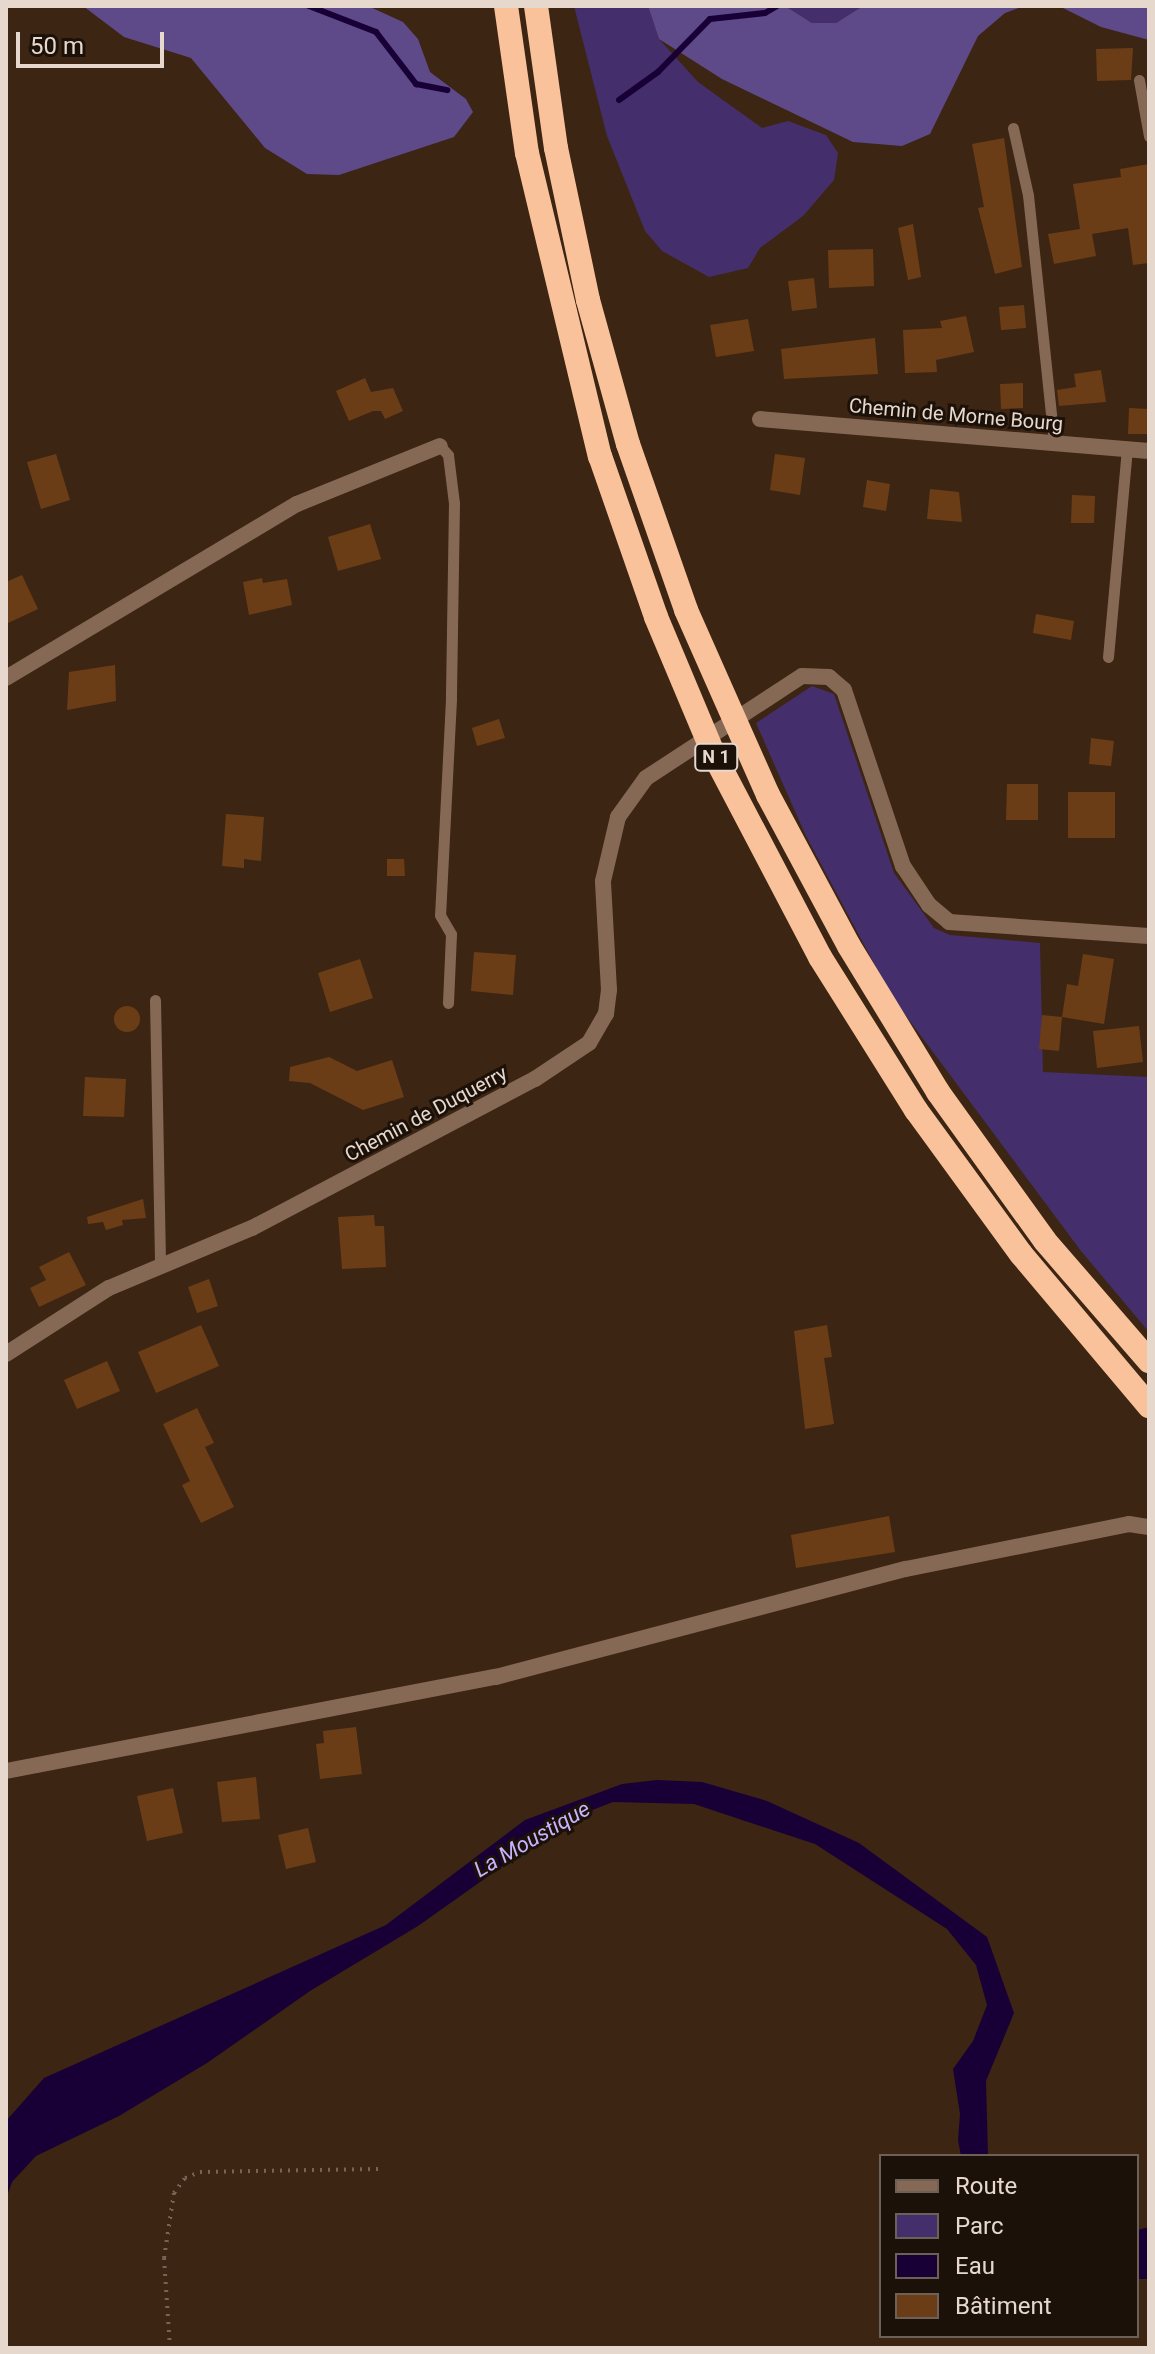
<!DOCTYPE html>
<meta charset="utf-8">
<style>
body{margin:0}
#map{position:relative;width:1155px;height:2354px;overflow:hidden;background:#3c2513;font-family:Roboto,sans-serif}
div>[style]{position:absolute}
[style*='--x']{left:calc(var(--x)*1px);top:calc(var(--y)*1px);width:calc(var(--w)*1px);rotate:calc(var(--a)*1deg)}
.green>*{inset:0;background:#442f6c}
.forest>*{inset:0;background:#5e4989}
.water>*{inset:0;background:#180036}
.stream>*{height:6px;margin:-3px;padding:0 3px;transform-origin:3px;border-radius:3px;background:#180036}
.building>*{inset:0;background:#6b3d16}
.round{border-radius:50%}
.path>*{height:4px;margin-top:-2px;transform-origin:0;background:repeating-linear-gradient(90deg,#786455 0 2px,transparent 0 8px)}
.lane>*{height:11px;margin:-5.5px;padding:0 5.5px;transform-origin:5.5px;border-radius:5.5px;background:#856955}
.street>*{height:16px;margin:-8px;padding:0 8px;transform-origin:8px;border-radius:8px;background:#856955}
.highway>*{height:24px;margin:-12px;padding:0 12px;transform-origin:12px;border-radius:12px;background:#f9c29a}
span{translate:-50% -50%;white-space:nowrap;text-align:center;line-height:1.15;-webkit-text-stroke:6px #1b1109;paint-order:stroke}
.shield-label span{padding:2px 6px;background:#1b1109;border:2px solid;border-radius:6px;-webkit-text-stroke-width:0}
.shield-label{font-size:18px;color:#e7d8cd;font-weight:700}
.street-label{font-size:20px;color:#e7d8cd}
.water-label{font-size:22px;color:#c9b3fe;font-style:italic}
.frame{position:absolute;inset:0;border:8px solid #e7d8cd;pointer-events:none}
.legend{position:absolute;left:879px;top:2154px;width:260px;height:184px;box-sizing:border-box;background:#1b1109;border:2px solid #6d6157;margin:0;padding:10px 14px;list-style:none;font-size:24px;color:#e7d8cd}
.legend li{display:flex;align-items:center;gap:16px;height:40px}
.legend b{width:40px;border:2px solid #6d6157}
.scale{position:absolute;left:16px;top:32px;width:148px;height:36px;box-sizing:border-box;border:4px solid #e7d8cd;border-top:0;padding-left:10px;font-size:24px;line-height:28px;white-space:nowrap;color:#e7d8cd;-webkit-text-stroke:6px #1b1109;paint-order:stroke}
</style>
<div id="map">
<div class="green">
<div style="clip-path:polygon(574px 6px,648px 6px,659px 39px,698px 82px,762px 128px,788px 121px,826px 135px,838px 153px,834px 180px,803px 216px,760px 248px,748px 268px,709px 277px,662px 251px,645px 231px,607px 136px)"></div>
<div style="clip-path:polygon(785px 6px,863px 6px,836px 23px,812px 23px)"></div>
<div style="clip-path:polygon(812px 686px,834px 694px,894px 873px,934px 928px,950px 935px,1040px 943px,1043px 1072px,1149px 1077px,1149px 1332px,1081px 1251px,892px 997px,806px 836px,756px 723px)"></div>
</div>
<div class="forest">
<div style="clip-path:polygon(83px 6px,368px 6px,403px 22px,418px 39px,430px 72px,466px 99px,473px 112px,454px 137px,339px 175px,307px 174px,265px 148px,191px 58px,124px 37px)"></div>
<div style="clip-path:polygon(648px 6px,785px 6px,812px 23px,836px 23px,863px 6px,1024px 6px,1005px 13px,978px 36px,930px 134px,902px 146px,853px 142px,722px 79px,659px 39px)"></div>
<div style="clip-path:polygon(1059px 6px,1149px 6px,1149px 40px,1101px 27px)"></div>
</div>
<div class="water">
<div style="clip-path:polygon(657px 1780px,702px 1782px,767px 1801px,859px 1843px,987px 1937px,1014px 2013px,986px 2081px,988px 2156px,961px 2156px,958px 2140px,960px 2114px,953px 2069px,973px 2041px,987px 2005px,976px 1965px,947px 1929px,815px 1844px,694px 1804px,613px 1802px,569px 1819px,418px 1926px,310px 1991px,207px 2063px,119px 2116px,36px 2156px,12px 2182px,6px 2199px,6px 2121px,44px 2078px,386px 1925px,525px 1820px,622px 1784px)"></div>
<div style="clip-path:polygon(1149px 2227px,1149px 2279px,1137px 2279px,1137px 2230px)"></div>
</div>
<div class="stream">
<div style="--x:309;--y:6;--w:72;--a:21.2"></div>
<div style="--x:376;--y:32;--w:66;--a:52.4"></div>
<div style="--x:416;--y:84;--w:32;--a:11"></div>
<div style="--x:619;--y:100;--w:48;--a:-35.7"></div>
<div style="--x:658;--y:72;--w:74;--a:-45.5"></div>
<div style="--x:710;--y:19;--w:55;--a:-6.2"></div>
<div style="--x:765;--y:13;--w:14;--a:-30"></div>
</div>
<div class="building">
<div style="clip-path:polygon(1133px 48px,1131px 80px,1097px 81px,1096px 49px)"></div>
<div style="clip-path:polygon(1004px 138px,1022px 267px,995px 274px,978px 208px,984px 207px,972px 144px)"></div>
<div style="clip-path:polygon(1149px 164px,1149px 263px,1133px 265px,1128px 228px,1092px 234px,1096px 256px,1054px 264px,1048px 234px,1080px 229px,1073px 184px,1121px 177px,1120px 169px)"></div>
<div style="clip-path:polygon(913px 224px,921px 277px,908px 280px,898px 228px)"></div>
<div style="clip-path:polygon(873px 249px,874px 286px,829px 288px,828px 250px)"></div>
<div style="clip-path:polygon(814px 278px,817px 308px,792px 311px,788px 281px)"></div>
<div style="clip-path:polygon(1024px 305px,1026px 328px,1001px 330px,999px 307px)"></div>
<div style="clip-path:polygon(966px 316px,974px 352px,936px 360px,937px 372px,905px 373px,903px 330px,942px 328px,940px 321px)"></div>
<div style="clip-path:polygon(748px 319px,754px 351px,716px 357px,710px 325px)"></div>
<div style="clip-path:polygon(875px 338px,878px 374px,784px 379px,781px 349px)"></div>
<div style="clip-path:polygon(1101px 370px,1106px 402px,1059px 406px,1057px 390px,1076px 387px,1074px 374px)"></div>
<div style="clip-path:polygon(365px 378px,371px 392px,393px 388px,403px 411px,385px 419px,381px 411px,373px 411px,349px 421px,336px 391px)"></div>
<div style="clip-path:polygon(1023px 383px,1023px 408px,1001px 409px,1000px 384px)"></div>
<div style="clip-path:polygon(1129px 408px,1149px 409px,1149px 434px,1128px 434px)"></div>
<div style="clip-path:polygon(56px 454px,70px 500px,41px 509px,27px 462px)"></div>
<div style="clip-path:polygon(775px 454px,805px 458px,800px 495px,770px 490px)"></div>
<div style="clip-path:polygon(867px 480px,890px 484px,886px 511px,863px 507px)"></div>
<div style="clip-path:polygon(930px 489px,959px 492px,962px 522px,927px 519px)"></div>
<div style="clip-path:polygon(1072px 495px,1095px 496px,1094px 523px,1071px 523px)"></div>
<div style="clip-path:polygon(370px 524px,381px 559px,338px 571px,328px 537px)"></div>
<div style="clip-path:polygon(22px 575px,38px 609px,6px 624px,6px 582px)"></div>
<div style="clip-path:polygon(262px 578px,263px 583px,287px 579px,292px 605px,249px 615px,243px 582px)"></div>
<div style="clip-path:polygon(1036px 614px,1074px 621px,1071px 640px,1033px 633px)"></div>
<div style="clip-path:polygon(115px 665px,116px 701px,67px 710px,69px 672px)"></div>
<div style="clip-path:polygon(499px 719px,505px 738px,477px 746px,472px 728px)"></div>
<div style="clip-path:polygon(1091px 738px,1114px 741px,1111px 766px,1089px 764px)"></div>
<div style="clip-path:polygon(1007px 784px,1038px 784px,1038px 820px,1006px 820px)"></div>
<div style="clip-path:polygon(1068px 792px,1115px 792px,1115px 838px,1068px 838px)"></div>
<div style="clip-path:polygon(226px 814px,264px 817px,261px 861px,244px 859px,244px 868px,222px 866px)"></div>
<div style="clip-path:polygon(387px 859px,404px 859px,405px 876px,387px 876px)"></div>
<div style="clip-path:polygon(474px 952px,516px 955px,513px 995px,471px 991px)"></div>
<div style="clip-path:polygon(1083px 954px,1114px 959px,1104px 1024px,1062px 1017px,1067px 984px,1078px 986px)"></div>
<div style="clip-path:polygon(360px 959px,373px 998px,330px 1012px,318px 973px)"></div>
<div class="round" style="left:114px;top:1006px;width:26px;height:26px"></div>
<div style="clip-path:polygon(1042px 1015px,1062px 1017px,1059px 1051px,1039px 1049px)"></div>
<div style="clip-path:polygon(1139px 1026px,1143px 1062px,1097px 1068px,1093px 1031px)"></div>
<div style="clip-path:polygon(329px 1057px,357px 1071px,392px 1060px,404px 1097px,363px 1110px,310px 1083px,289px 1081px,290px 1067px)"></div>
<div style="clip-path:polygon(85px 1077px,126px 1079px,124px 1117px,83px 1116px)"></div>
<div style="clip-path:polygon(143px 1199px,146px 1218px,122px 1220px,123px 1225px,106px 1230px,103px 1222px,88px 1224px,87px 1217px)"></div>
<div style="clip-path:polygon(374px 1215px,375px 1226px,384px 1226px,386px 1267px,342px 1269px,338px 1217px)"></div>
<div style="clip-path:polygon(69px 1252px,86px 1285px,39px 1307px,30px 1288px,46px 1280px,39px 1267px)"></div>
<div style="clip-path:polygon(209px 1279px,218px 1306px,197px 1313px,188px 1287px)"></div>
<div style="clip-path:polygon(201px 1325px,219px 1366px,156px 1393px,138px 1352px)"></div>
<div style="clip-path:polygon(827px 1325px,832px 1357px,824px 1358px,834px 1424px,805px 1429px,794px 1331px)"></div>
<div style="clip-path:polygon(107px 1361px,120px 1391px,77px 1409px,64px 1380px)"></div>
<div style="clip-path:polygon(197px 1408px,214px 1443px,205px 1447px,234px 1507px,201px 1523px,182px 1485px,190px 1481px,163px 1424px)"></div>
<div style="clip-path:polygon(889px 1516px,895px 1552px,796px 1568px,791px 1535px)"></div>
<div style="clip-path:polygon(356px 1727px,362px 1774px,320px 1779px,316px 1744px,324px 1743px,323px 1731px)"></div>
<div style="clip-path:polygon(256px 1777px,260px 1819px,222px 1822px,217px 1782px)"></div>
<div style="clip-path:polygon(173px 1788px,183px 1833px,147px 1841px,137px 1796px)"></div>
<div style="clip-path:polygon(308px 1828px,316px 1862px,286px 1869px,278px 1835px)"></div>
</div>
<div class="path">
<div style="--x:170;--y:2348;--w:90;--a:-93.8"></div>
<div style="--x:164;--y:2258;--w:66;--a:-81.3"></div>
<div style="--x:174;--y:2193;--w:19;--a:-54"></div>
<div style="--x:185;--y:2178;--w:16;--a:-22"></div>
<div style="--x:200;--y:2172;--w:178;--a:-1"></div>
</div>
<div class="lane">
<div style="--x:1139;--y:80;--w:57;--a:79.9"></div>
<div style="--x:1013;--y:128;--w:69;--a:77.4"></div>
<div style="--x:1028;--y:195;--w:249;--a:84"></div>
<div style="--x:440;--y:446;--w:12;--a:48"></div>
<div style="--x:448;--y:455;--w:48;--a:82.9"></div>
<div style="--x:454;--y:503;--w:196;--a:90.9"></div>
<div style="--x:451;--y:699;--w:216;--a:92.9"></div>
<div style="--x:440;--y:915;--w:22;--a:60"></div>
<div style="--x:451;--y:934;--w:69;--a:92.5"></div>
<div style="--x:1108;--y:657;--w:208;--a:-84.8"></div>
<div style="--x:155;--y:1000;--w:268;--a:88.9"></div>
</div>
<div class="street">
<div style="--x:760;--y:419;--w:390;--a:4.7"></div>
<div style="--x:6;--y:678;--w:339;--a:-30.9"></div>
<div style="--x:297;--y:504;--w:154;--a:-22.1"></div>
<div style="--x:6;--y:1354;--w:122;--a:-32.7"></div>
<div style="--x:109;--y:1288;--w:155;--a:-22.8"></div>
<div style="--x:252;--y:1228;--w:320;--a:-27.8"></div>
<div style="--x:535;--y:1079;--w:65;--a:-33.7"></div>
<div style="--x:589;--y:1043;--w:34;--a:-60"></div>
<div style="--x:606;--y:1014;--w:24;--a:-83"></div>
<div style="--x:609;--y:990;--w:109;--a:-93.2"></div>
<div style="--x:603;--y:881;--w:66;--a:-76.8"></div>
<div style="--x:618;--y:817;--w:48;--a:-54.3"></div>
<div style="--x:646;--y:778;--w:186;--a:-33.2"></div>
<div style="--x:802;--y:676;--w:27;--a:2"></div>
<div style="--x:829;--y:677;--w:20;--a:41"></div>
<div style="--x:844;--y:690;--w:186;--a:71.5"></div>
<div style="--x:903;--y:866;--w:47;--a:56.3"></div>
<div style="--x:929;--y:905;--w:26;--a:40"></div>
<div style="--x:949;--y:922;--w:200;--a:4"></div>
<div style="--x:6;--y:1771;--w:499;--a:-10.9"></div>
<div style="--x:496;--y:1677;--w:424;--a:-14.8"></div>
<div style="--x:906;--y:1569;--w:227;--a:-11.4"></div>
<div style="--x:1129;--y:1524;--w:20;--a:9"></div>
</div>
<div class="highway">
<div style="--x:506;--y:6;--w:148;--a:81.9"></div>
<div style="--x:527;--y:153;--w:312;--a:76.5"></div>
<div style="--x:600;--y:456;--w:170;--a:70.8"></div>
<div style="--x:656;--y:617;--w:150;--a:67.2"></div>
<div style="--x:714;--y:755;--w:228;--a:62.3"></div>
<div style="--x:820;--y:957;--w:181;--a:57.9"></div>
<div style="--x:916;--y:1110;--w:178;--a:53.9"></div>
<div style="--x:1021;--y:1254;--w:199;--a:49.9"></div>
<div style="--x:536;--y:6;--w:143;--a:82"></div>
<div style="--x:556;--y:148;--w:155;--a:78.1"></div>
<div style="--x:588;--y:300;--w:149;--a:74.5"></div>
<div style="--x:628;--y:444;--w:176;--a:70.7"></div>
<div style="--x:686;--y:610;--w:202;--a:66.1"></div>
<div style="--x:768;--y:795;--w:171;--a:61.8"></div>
<div style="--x:849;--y:946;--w:171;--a:58.6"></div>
<div style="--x:938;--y:1092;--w:183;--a:54.3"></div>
<div style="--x:1045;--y:1241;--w:159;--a:49.1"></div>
</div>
<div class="shield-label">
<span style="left:716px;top:757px">N 1</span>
</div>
<div class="street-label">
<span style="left:956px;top:415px;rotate:5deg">Chemin de Morne Bourg</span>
<span style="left:426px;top:1114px;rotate:-28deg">Chemin de Duquerry</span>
</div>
<div class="water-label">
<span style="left:532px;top:1839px;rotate:-30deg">La Moustique</span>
</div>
<div class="frame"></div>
<ul class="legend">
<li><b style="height:10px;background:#856955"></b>Route</li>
<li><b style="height:22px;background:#442f6c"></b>Parc</li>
<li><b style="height:22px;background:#180036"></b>Eau</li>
<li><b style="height:22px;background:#6b3d16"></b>Bâtiment</li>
</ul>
<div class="scale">50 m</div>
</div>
